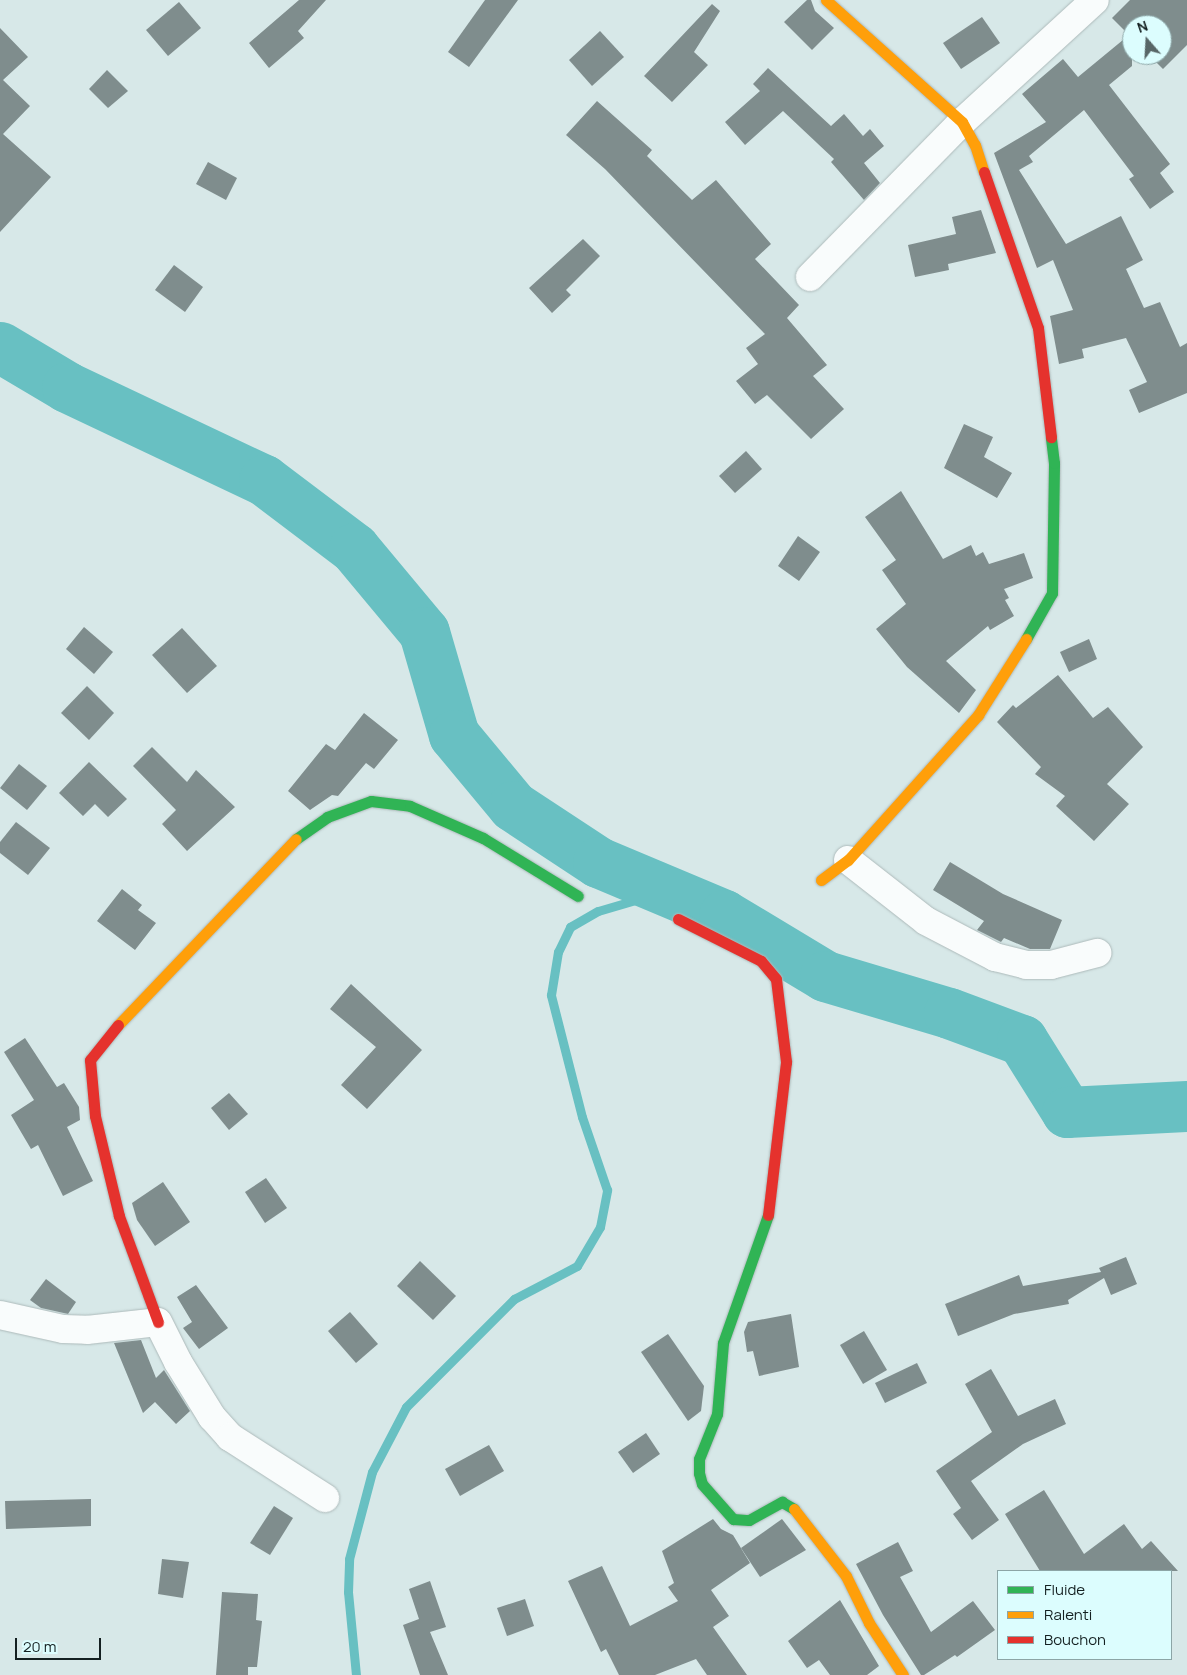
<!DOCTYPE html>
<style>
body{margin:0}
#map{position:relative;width:1187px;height:1675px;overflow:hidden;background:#d7e8e8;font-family:Manrope,sans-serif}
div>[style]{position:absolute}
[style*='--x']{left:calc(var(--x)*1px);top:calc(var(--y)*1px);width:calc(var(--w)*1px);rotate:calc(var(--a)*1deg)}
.stream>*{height:9px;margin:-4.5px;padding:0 4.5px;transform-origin:4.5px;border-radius:4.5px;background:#68c0c2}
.river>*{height:51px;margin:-25.5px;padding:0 25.5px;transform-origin:25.5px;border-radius:25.5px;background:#68c0c2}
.building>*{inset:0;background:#7f8d8d}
.roads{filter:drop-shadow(0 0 1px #adbaba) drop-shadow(0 0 1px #adbaba)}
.street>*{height:28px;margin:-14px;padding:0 14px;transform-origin:14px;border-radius:14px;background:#f9fcfc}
.fast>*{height:11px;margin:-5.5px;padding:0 5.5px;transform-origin:5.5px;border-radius:5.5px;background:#30b455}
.slow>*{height:11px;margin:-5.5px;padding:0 5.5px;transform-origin:5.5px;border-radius:5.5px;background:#ff9f0a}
.jam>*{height:11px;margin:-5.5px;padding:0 5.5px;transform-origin:5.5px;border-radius:5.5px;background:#e5322d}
span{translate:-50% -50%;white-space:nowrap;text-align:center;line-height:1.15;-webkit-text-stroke:5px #dcfdfe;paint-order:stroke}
.legend{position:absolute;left:997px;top:1570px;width:175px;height:90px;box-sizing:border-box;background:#dcfdfe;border:1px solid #8ca5a6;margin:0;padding:6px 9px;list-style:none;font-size:15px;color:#142021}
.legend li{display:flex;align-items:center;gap:10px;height:25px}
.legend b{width:25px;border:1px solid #8ca5a6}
.north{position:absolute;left:1122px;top:15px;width:50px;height:50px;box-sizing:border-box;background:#dcfdfe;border:1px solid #8ca5a6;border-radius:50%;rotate:341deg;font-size:14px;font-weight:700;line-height:20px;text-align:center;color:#142021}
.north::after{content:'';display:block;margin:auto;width:18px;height:22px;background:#586667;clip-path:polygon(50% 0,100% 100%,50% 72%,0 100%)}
.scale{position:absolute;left:15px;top:1638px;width:86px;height:22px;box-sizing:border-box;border:2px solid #142021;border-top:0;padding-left:6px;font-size:15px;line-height:18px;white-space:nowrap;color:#142021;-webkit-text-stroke:4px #dcfdfe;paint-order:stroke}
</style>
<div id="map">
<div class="stream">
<div style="--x:356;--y:1675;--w:83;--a:-95.5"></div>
<div style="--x:348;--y:1592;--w:33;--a:-88"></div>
<div style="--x:349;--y:1559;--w:90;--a:-75.2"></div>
<div style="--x:372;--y:1472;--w:73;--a:-62.4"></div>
<div style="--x:406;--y:1407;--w:153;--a:-45"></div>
<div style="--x:514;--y:1299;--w:71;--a:-27.6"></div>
<div style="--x:577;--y:1266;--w:45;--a:-59.5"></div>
<div style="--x:600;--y:1227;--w:38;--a:-79"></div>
<div style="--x:607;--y:1190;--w:77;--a:-108.9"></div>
<div style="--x:582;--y:1117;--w:126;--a:-104.3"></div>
<div style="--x:551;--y:995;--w:44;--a:-80.8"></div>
<div style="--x:558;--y:952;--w:28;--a:-64"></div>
<div style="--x:570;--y:927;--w:32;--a:-30"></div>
<div style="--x:598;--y:911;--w:71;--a:-16.4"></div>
</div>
<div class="river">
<div style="--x:0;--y:347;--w:78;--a:30.8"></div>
<div style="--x:67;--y:387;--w:218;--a:25.3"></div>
<div style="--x:264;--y:480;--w:113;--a:37.1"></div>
<div style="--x:354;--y:548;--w:109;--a:50.2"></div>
<div style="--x:424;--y:632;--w:107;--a:73.8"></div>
<div style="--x:454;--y:735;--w:92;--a:50.3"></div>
<div style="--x:513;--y:806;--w:102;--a:33.4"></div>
<div style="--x:598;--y:862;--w:137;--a:22.8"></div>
<div style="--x:724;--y:915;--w:118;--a:31.1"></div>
<div style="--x:825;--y:976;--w:129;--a:16.6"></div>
<div style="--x:949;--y:1013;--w:78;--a:20.3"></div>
<div style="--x:1022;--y:1040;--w:85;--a:58"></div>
<div style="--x:1067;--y:1112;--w:120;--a:-2.9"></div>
</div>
<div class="building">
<div style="clip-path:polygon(299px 0,326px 0,298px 31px,304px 38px,269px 68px,249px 43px)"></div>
<div style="clip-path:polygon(485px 0,518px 0,469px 67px,448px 52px)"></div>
<div style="clip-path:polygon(807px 0,811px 0,815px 11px,834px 28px,812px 50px,784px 22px)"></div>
<div style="clip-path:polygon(1130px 0,1187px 0,1187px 45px,1163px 69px,1149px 55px,1162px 55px,1162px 25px,1132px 25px,1132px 66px,1109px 85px,1170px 164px,1160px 173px,1174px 192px,1150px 209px,1129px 179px,1134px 176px,1084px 110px,1029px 156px,1033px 162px,1019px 170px,1066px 244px,1121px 216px,1143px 260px,1126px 269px,1144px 308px,1160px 302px,1180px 347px,1187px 343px,1187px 393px,1139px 413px,1129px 390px,1147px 382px,1126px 338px,1082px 349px,1084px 358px,1059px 364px,1050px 316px,1073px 310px,1053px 260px,1037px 268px,994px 153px,1046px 122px,1022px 94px,1063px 59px,1078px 77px,1129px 35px,1112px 18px)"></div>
<div style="clip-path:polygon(179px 2px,201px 28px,168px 56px,146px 30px)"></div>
<div style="clip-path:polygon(712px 4px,720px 11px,694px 52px,708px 65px,672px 102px,644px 76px)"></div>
<div style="clip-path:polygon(982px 17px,1000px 43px,961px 69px,943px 43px)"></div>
<div style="clip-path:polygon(0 28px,28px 57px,3px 80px,30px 106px,3px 134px,51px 177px,0 232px)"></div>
<div style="clip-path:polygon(600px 31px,624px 57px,592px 86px,569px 60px)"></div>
<div style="clip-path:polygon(768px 68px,831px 126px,844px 114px,863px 136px,870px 129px,884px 146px,864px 163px,880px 183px,864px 200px,831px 162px,834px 159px,783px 111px,745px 145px,725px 122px,760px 91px,753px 84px)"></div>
<div style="clip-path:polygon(107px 70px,128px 91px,108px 108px,89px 89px)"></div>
<div style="clip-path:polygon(597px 101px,652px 150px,647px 156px,692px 200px,716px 180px,771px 244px,755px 259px,799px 305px,787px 318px,827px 365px,813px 376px,844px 409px,811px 439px,767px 395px,755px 404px,736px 381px,758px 364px,746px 348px,765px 334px,605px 169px,566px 135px)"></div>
<div style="clip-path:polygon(208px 162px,237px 178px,226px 200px,196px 184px)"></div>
<div style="clip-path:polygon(981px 210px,996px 253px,948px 264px,949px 270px,915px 277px,908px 245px,956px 234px,952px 217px)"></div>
<div style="clip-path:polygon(583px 239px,600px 256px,566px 290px,571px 295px,552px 313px,529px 288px)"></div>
<div style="clip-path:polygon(174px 265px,203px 287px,185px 312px,155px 290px)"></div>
<div style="clip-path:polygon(964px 424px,993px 437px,984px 457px,1012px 473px,997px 498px,944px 468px)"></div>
<div style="clip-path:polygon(746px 451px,762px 469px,735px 493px,719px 476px)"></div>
<div style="clip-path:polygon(901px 491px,943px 559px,971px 545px,976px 556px,983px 552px,989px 564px,1024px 553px,1033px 578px,1004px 589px,1009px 598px,1005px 600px,1014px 616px,990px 630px,988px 626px,946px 661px,976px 690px,959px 713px,907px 667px,876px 629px,906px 604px,882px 570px,896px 560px,865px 517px)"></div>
<div style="clip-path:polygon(798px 536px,820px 552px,799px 581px,778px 566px)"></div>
<div style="clip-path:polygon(84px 627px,113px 652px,94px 674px,66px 649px)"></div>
<div style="clip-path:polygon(182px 628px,217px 666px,187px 693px,152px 655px)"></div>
<div style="clip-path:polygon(1089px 639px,1097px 659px,1069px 672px,1060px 652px)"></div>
<div style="clip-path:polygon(1058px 675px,1093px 718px,1108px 707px,1143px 747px,1107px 784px,1129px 804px,1094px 841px,1056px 806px,1065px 796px,1035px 774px,1041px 767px,997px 722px,1013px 705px,1016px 708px)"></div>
<div style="clip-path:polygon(87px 686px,114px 713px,89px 740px,61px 713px)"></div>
<div style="clip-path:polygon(364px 713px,398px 740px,374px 769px,366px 763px,338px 796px,332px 795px,310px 810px,288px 791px,326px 744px,335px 750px)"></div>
<div style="clip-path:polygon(152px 747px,187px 782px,196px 770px,235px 807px,187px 851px,162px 824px,176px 810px,133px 766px)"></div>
<div style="clip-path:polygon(89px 762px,127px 799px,108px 817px,95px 804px,83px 816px,59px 793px)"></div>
<div style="clip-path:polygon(19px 764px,47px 786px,27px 810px,0 788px)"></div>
<div style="clip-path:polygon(16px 822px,50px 848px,28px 875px,0 853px,0 842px)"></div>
<div style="clip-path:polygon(950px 862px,1003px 894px,1062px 920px,1050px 949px,1030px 949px,1004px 938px,1001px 942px,977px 930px,984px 921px,933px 890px)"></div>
<div style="clip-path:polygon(122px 889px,142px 905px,138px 910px,156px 923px,135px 950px,97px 921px)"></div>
<div style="clip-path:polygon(351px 984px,422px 1050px,367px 1109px,341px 1085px,376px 1047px,330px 1009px)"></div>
<div style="clip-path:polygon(25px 1038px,57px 1087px,64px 1083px,79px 1107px,80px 1120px,67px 1127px,93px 1181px,63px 1196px,38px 1145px,31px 1149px,11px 1115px,34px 1100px,4px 1052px)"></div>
<div style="clip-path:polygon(229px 1093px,248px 1114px,229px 1130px,211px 1108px)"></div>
<div style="clip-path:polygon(266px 1178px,287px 1208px,265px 1223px,245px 1192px)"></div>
<div style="clip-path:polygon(163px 1182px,190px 1222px,155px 1246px,137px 1220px,132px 1203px)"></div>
<div style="clip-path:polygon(1126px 1257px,1137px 1284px,1111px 1295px,1104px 1278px,1068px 1300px,1069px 1304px,1014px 1314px,958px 1336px,945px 1304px,1019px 1275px,1023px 1286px,1101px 1272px,1099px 1268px)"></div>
<div style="clip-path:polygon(420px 1261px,456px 1296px,433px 1320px,397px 1286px)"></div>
<div style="clip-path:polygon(46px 1279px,76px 1302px,68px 1314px,41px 1308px,30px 1300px)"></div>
<div style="clip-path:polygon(196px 1285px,228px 1328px,199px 1349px,183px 1328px,192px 1322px,177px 1297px)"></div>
<div style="clip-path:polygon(350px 1312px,378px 1344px,356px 1363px,328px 1331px)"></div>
<div style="clip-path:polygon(791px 1314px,799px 1367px,759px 1376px,753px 1351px,747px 1352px,744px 1332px,748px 1322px)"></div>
<div style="clip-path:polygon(864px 1331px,887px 1370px,863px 1384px,840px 1345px)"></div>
<div style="clip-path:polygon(668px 1334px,704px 1386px,701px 1411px,688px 1421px,641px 1352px)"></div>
<div style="clip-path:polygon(141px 1340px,156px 1378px,164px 1370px,190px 1411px,176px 1424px,155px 1402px,143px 1413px,114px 1343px)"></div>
<div style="clip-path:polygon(917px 1363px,927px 1383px,885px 1403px,875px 1383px)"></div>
<div style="clip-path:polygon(991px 1369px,1018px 1416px,1055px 1399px,1066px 1424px,1023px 1444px,971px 1481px,999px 1520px,972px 1540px,953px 1514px,961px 1508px,936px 1471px,992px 1432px,965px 1384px)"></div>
<div style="clip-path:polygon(646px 1433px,660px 1454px,633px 1473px,618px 1452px)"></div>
<div style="clip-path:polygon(489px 1445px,504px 1471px,460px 1496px,445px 1469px)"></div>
<div style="clip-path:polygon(1044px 1490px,1084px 1554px,1124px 1524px,1142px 1549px,1151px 1541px,1178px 1571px,1040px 1571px,1005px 1514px)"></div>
<div style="clip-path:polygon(91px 1499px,91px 1526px,6px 1529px,5px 1501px)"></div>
<div style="clip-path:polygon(274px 1506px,293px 1518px,270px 1555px,250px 1543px)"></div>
<div style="clip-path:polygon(713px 1519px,721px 1529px,733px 1535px,750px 1563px,711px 1590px,729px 1616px,713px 1627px,747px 1675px,707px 1675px,696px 1659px,655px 1675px,619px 1675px,606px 1649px,601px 1652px,568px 1581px,602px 1566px,630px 1626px,678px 1601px,668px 1587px,674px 1583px,662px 1551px)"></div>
<div style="clip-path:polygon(782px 1519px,806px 1550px,760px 1577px,741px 1548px)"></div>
<div style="clip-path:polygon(898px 1542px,913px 1571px,900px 1577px,931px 1632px,973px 1601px,995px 1630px,957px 1657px,955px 1655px,924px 1675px,921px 1675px,883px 1615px,856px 1564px)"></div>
<div style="clip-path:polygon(162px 1559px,189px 1562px,183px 1598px,158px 1594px)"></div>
<div style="clip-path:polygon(430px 1581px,446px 1627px,430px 1632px,448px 1675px,420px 1675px,403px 1625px,419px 1619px,409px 1589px)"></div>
<div style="clip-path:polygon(222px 1592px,258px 1594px,256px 1620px,262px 1621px,257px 1667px,248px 1667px,248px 1675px,216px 1675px)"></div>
<div style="clip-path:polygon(525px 1599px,534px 1626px,507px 1636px,497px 1608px)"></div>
<div style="clip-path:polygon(840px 1600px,879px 1666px,867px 1675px,830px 1675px,819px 1660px,807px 1668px,788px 1641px)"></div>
</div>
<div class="roads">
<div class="street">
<div style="--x:810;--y:277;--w:217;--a:-45.6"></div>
<div style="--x:962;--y:122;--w:180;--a:-42.5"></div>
<div style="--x:848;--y:860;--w:99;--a:38"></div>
<div style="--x:926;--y:921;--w:78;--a:27.6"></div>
<div style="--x:995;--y:957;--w:32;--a:14"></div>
<div style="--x:1026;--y:965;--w:25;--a:0"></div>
<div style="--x:1051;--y:965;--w:48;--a:-14.6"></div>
<div style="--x:0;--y:1315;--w:65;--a:12.5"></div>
<div style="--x:63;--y:1329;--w:24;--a:2"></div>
<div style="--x:87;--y:1330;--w:71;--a:-6.4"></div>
<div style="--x:158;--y:1322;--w:45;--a:63.4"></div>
<div style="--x:178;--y:1362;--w:65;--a:58.3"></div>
<div style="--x:212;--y:1417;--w:27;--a:48"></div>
<div style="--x:230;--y:1437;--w:113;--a:32.7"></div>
</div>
<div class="fast">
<div style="--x:1026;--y:639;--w:53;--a:-60.5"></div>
<div style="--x:1052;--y:593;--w:130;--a:-89.1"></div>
<div style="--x:1054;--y:463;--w:26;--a:-97"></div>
<div style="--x:296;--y:839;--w:38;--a:-35"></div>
<div style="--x:327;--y:817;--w:47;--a:-20"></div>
<div style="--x:371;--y:801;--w:39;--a:7"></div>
<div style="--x:410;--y:806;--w:80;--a:23.7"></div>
<div style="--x:483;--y:838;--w:111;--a:31.4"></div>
<div style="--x:768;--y:1215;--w:136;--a:109.4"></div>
<div style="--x:723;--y:1343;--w:71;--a:94.8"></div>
<div style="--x:717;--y:1414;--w:48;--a:111.8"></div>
<div style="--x:699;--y:1459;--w:14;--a:90"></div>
<div style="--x:699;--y:1473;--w:11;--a:75"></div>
<div style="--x:702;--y:1484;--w:47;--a:48.5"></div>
<div style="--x:733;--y:1519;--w:16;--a:4"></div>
<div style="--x:749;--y:1520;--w:38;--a:-29"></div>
<div style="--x:782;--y:1502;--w:14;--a:30"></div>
</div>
<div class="slow">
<div style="--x:826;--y:0;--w:183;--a:41.9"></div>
<div style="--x:962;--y:122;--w:26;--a:61"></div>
<div style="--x:975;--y:145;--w:28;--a:72"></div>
<div style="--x:821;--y:880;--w:34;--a:-37"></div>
<div style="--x:848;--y:860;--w:195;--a:-48.1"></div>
<div style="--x:978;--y:715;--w:90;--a:-57.7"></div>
<div style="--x:118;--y:1025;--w:257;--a:-46.3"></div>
<div style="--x:794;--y:1509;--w:85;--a:52.2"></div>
<div style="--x:846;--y:1576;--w:52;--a:63.9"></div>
<div style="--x:869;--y:1623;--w:62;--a:56.8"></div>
</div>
<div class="jam">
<div style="--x:984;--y:172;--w:165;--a:70.9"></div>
<div style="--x:1038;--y:328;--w:110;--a:83.2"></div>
<div style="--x:678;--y:919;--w:93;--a:26.8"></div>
<div style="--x:761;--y:961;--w:23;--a:50"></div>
<div style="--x:776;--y:979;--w:84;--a:83.1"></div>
<div style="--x:786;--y:1062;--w:154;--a:96.7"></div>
<div style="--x:118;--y:1025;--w:45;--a:128.7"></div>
<div style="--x:90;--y:1060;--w:56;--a:84.9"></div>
<div style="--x:95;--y:1116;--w:103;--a:76.5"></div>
<div style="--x:119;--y:1216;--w:113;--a:69.8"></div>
</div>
</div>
<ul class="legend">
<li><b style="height:6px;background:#30b455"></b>Fluide</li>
<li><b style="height:6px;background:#ff9f0a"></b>Ralenti</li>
<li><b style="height:6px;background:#e5322d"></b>Bouchon</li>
</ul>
<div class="north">N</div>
<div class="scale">20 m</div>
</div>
